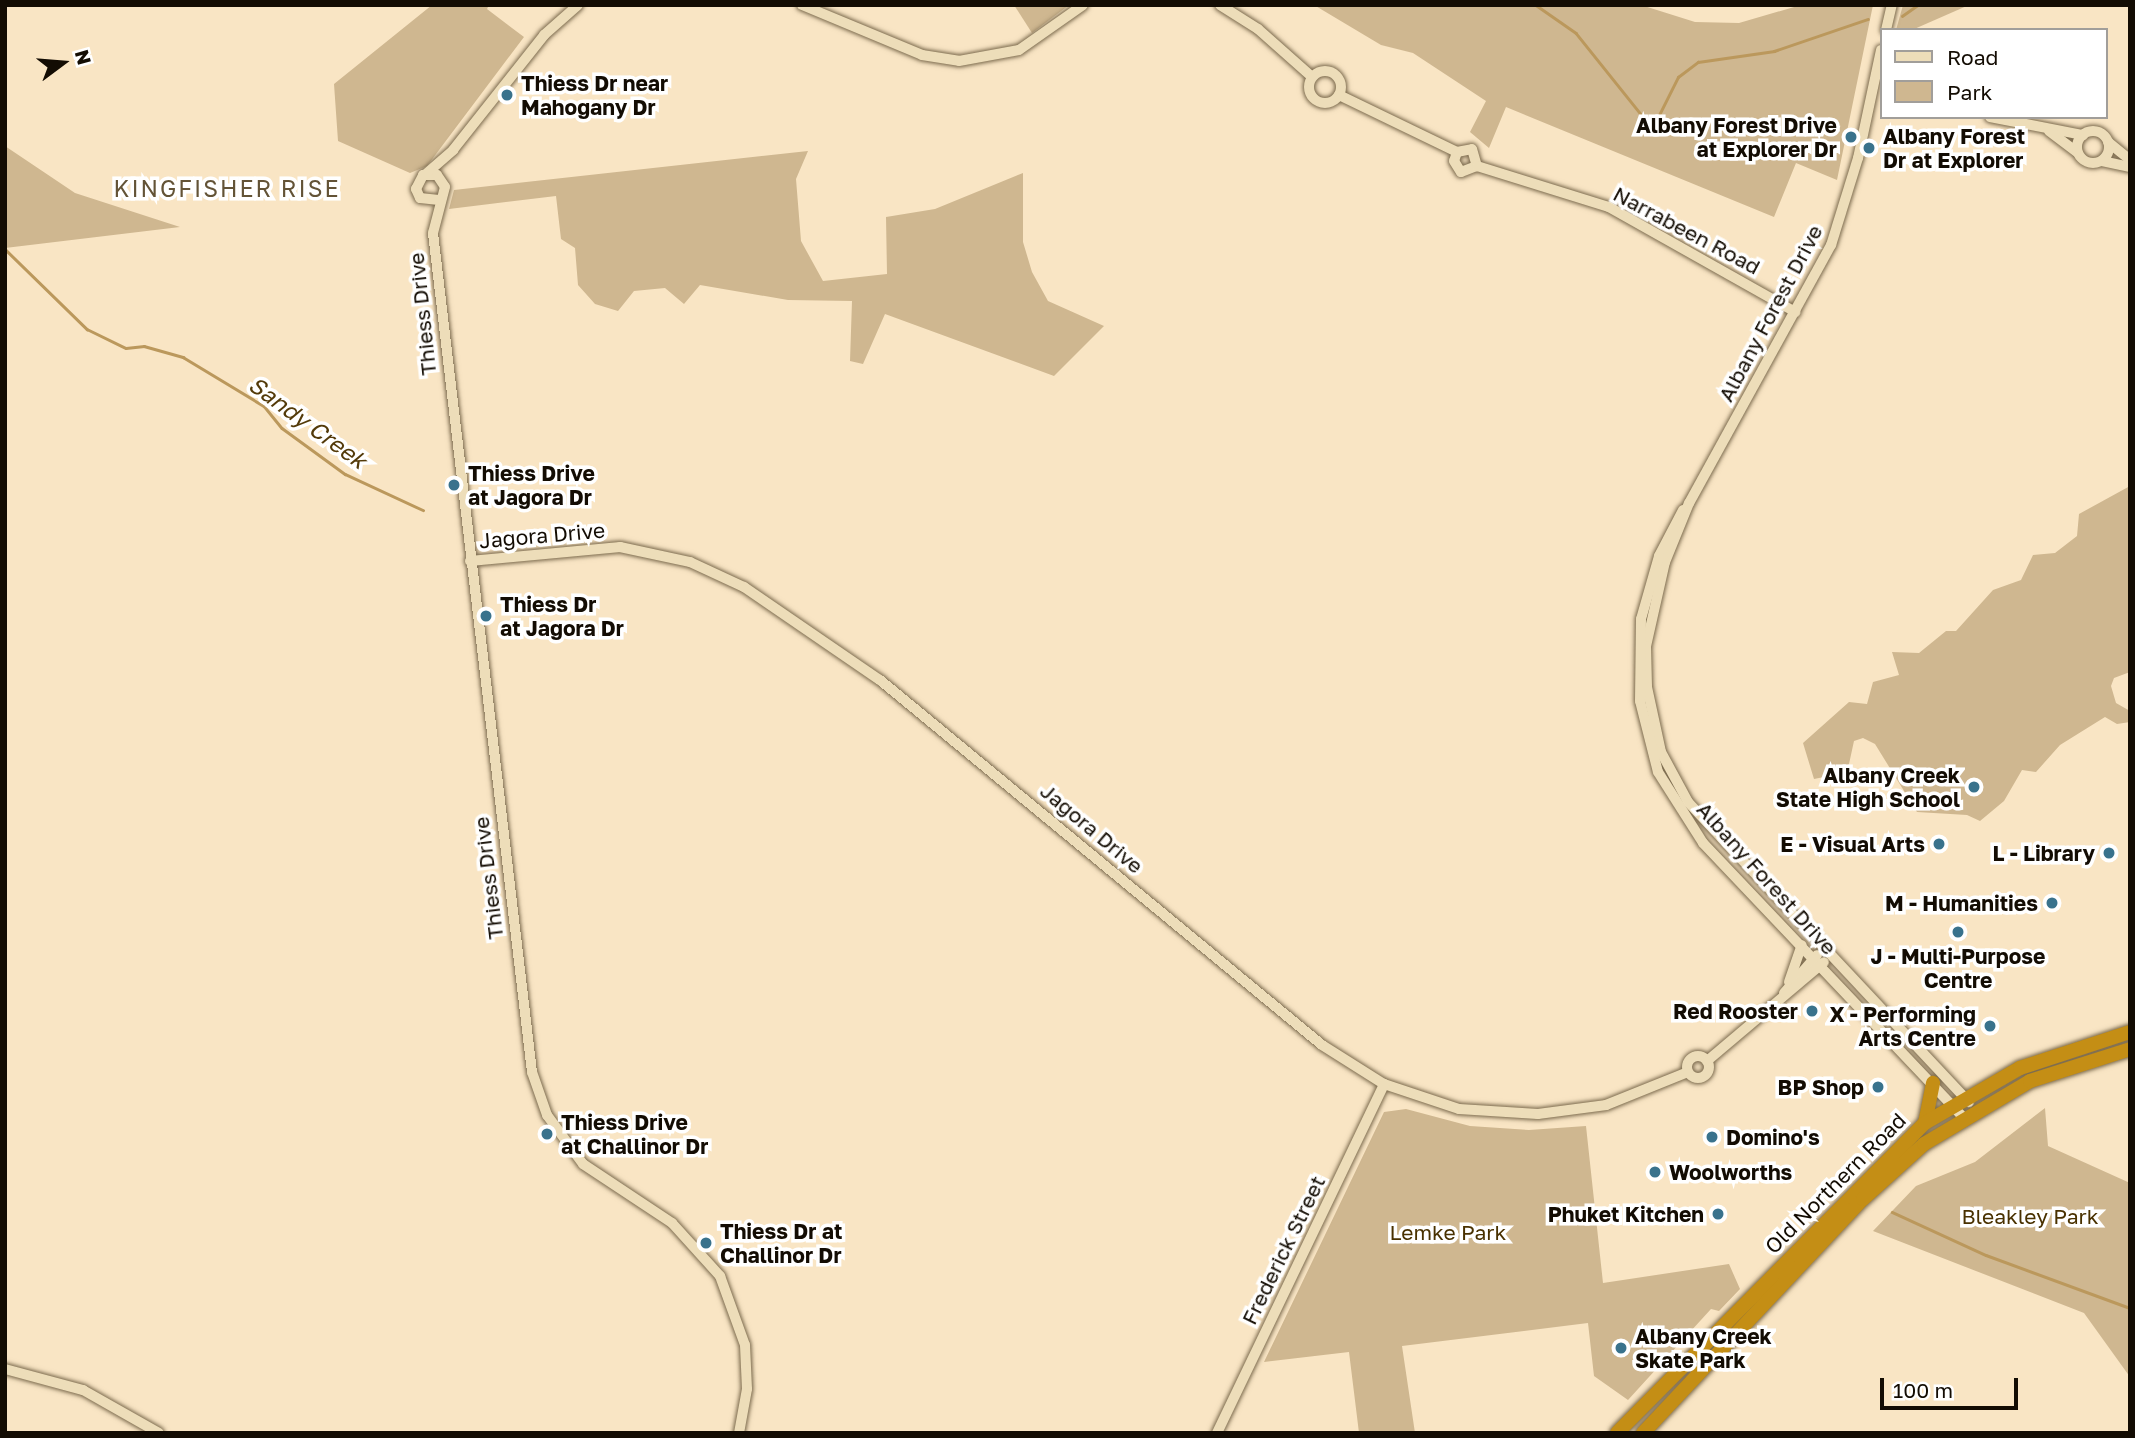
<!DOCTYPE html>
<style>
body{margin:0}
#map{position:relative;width:2135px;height:1438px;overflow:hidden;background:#f9e5c4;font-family:"Golos Text",sans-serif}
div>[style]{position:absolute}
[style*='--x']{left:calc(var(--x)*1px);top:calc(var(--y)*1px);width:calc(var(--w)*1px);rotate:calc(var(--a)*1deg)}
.green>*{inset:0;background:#cfb790}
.stream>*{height:2.5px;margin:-1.25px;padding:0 1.25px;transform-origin:1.25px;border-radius:1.25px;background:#bb985c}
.roads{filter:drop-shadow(0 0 2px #7c6b4e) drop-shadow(0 0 2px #7c6b4e)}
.secondary>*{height:10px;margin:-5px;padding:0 5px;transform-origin:5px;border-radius:5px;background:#edddb9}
.secondary>.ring{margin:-5px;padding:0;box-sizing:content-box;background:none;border:10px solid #edddb9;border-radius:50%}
.highway>*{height:14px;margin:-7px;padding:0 7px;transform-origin:7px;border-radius:7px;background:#c48e15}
.dots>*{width:19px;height:19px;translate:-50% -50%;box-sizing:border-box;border:4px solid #fff;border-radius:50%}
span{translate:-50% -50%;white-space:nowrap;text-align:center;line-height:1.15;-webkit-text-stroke:7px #fff;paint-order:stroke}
.poi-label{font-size:21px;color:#130c03;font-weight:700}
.left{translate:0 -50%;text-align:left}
.right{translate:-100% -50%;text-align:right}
.street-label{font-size:21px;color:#130c03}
.park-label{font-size:21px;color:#493100}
.neighbourhood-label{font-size:23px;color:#635336;letter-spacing:2px}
.water-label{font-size:23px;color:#533a09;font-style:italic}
.frame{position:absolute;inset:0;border:7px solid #130c03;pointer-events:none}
.legend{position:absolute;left:1880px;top:28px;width:228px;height:91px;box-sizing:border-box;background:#fff;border:2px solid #a19e9a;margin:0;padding:9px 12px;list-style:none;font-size:21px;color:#130c03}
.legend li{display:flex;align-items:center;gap:14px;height:35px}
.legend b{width:35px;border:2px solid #a19e9a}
.north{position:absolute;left:28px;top:28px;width:70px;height:70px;-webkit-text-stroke:5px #fff;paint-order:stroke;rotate:74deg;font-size:19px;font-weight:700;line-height:28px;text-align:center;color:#130c03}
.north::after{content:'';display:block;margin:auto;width:24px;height:32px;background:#130c03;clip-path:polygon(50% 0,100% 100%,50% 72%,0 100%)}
.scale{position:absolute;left:1880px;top:1378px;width:138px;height:32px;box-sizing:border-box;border:4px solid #130c03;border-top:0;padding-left:9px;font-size:21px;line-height:24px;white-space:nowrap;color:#130c03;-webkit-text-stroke:5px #fff;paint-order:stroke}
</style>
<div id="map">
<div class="green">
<div style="clip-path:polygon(432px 5px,489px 5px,487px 9px,524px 37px,427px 166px,410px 173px,338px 141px,334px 84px)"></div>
<div style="clip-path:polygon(1014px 5px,1069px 5px,1032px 33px)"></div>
<div style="clip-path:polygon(1314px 5px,1641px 5px,1695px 22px,1739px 23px,1801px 5px,1873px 5px,1837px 180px,1796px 163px,1774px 217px,1506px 107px,1489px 148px,1470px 132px,1486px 101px,1413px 53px,1381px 45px)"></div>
<div style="clip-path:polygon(1903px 5px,1969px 5px,1912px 30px,1896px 30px)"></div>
<div style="clip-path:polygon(5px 146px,75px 193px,180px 227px,5px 248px)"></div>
<div style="clip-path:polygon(808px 151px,796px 179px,801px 241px,823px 281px,887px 274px,886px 217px,935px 209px,1023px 173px,1023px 242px,1032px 272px,1048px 301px,1104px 326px,1054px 376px,885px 314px,863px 364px,850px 361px,852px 301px,788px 300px,700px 285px,684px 304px,665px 288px,634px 291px,618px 311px,595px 304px,578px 285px,575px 248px,561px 239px,556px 196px,449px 209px,454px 190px)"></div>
<div style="clip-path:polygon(2130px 486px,2130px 672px,2114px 678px,2111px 686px,2116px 703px,2130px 711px,2130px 722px,2117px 724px,2105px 717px,2060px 745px,2036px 772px,2022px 770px,2004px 801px,1980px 821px,1967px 815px,1917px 812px,1875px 744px,1863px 738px,1854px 741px,1849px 764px,1839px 774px,1814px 779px,1803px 743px,1849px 702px,1867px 704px,1873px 682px,1899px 675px,1892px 652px,1919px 653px,1946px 631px,1956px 631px,1993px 590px,2021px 580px,2033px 555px,2055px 553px,2077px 536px,2079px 514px)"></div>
<div style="clip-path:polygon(2045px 1108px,2048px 1146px,2130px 1183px,2130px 1377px,2084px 1313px,1873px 1231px,1916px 1186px,1975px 1162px)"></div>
<div style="clip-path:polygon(1406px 1109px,1470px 1126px,1529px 1130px,1586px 1126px,1603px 1283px,1729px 1264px,1740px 1289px,1719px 1311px,1711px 1309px,1628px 1400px,1594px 1376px,1588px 1323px,1402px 1346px,1415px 1433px,1359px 1433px,1349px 1352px,1264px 1362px,1384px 1112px)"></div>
</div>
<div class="stream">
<div style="--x:1536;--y:5;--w:49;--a:35"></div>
<div style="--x:1576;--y:33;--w:109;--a:51.3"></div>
<div style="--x:1644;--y:118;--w:12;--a:14"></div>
<div style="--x:1656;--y:121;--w:49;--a:-63.4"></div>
<div style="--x:1678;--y:77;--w:25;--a:-37"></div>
<div style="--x:1698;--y:62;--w:77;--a:-8.2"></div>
<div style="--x:1774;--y:51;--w:99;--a:-18.8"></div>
<div style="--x:1902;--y:16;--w:19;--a:-35"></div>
<div style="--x:5;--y:249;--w:115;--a:44.3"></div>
<div style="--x:87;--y:329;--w:43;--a:26"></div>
<div style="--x:126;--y:348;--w:18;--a:-6"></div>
<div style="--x:144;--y:346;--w:41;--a:15.8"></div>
<div style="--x:183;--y:357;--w:95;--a:31.2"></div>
<div style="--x:264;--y:406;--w:28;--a:51"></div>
<div style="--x:282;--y:428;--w:78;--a:36.1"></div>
<div style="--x:345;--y:474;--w:86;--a:24.8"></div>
<div style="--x:1892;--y:1212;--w:103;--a:24.6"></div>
<div style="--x:1986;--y:1255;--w:153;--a:20.2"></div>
</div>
<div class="roads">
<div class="secondary">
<div style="--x:802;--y:5;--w:130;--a:22.6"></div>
<div style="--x:922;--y:55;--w:37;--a:9"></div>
<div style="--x:959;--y:61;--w:61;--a:-10.4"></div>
<div style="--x:1019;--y:50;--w:78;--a:-35.1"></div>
<div style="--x:1220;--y:5;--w:45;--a:32.3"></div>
<div style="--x:1258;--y:29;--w:72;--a:41.6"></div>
<div style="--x:1886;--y:30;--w:26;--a:-77"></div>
<div style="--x:1881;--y:50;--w:110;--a:102"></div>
<div style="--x:1858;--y:158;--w:91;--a:107.2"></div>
<div style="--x:1831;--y:245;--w:294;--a:118.8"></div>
<div style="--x:1689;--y:503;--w:64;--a:112.1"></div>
<div style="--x:1665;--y:562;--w:86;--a:102.7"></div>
<div style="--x:1646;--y:646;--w:41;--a:88.6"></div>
<div style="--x:1647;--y:687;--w:66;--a:77.8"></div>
<div style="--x:1661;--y:752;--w:57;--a:61.6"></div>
<div style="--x:1688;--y:802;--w:411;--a:46.9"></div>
<div class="ring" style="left:1309px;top:71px;width:22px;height:22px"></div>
<div style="--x:1339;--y:95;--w:131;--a:25.8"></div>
<div style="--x:1990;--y:117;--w:95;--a:11"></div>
<div style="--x:2049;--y:131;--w:36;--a:37"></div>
<div class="ring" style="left:2077px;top:131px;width:22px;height:22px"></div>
<div style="--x:2108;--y:142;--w:28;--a:39"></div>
<div style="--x:1457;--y:152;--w:9;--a:108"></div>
<div style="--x:1454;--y:161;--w:13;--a:58"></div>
<div style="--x:1461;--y:172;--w:17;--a:-21"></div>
<div style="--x:1457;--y:152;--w:15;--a:-11"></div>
<div style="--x:1472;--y:149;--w:18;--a:74"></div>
<div style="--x:2102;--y:161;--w:29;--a:12"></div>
<div style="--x:1477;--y:166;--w:138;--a:17.3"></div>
<div style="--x:1609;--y:207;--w:214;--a:29.4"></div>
<div style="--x:427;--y:173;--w:35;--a:-41"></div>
<div style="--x:453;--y:150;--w:147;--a:-51.6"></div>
<div style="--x:544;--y:35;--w:45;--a:-41.4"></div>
<div style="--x:439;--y:200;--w:19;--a:-174"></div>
<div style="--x:420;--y:198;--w:10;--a:-114"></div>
<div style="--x:416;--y:189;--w:16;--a:-63"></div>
<div style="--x:423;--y:175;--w:14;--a:0"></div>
<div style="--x:437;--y:175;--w:14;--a:56"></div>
<div style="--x:445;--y:187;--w:48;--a:104.6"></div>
<div style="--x:433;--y:233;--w:845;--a:83.27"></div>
<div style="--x:532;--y:1072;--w:46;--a:70.8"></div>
<div style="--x:547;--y:1115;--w:61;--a:53.7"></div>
<div style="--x:583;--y:1164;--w:107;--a:33.5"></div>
<div style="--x:672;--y:1223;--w:72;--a:47.8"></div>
<div style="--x:720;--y:1276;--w:73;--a:70.1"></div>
<div style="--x:745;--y:1345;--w:44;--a:87.4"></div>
<div style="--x:747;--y:1389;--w:45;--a:100.3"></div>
<div style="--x:1683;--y:510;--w:52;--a:117.6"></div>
<div style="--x:1659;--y:556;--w:66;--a:105.9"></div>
<div style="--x:1641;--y:619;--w:82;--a:90.7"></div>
<div style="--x:1640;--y:701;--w:73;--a:75.8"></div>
<div style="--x:1658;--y:772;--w:84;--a:57.6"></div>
<div style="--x:1703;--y:843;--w:378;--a:46.5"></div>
<div style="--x:470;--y:561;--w:151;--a:-5.3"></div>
<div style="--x:620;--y:547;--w:72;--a:12.1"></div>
<div style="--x:690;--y:562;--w:60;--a:24.8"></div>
<div style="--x:744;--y:587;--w:165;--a:34.4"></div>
<div style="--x:880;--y:680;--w:573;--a:39.55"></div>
<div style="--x:1322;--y:1045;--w:73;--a:32.2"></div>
<div style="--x:1384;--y:1084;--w:79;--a:18.4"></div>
<div style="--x:1459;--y:1109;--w:79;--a:3.6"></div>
<div style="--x:1538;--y:1114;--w:69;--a:-7.5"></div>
<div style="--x:1606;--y:1105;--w:88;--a:-21.9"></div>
<div style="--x:1789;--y:982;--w:39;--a:-71"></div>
<div style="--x:1784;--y:993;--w:50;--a:-49"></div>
<div class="ring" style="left:1687px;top:1056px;width:12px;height:12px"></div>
<div style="--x:1707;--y:1061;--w:153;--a:-40.2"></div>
<div style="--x:5;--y:1369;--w:81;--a:15.1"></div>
<div style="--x:83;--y:1390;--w:87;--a:29.5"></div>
<div style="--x:1217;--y:1433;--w:387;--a:-64.4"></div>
</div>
<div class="highway">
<div style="--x:1925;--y:1123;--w:41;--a:-78.7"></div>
<div style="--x:1617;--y:1433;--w:437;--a:-45.2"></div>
<div style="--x:1925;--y:1123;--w:110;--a:-30.1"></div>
<div style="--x:2020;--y:1068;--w:116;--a:-18.1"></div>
<div style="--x:1643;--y:1433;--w:321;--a:-46.8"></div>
<div style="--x:1863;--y:1199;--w:82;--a:-42"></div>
<div style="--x:1924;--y:1144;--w:123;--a:-30.7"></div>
<div style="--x:2030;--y:1081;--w:105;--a:-17.7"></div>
</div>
</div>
<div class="dots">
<div style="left:507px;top:95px;background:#39728c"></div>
<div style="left:1851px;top:137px;background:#39728c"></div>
<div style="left:1869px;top:148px;background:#39728c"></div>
<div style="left:454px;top:485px;background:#39728c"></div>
<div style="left:486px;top:616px;background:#39728c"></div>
<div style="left:1974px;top:787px;background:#39728c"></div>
<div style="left:1939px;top:844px;background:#39728c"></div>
<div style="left:2109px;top:853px;background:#39728c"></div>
<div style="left:2052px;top:903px;background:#39728c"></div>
<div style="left:1958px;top:932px;background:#39728c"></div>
<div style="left:1812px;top:1011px;background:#39728c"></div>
<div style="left:1990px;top:1026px;background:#39728c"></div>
<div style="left:1878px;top:1087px;background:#39728c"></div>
<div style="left:547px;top:1134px;background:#39728c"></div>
<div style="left:1712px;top:1137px;background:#39728c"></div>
<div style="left:1655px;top:1172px;background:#39728c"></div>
<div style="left:1718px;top:1214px;background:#39728c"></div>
<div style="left:706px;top:1243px;background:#39728c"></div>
<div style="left:1621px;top:1348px;background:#39728c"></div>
</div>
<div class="poi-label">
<span class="left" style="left:521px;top:95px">Thiess Dr near<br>Mahogany Dr</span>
<span class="right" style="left:1837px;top:137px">Albany Forest Drive<br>at Explorer Dr</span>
<span class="left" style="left:1883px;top:148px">Albany Forest<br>Dr at Explorer</span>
<span class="left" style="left:468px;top:485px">Thiess Drive<br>at Jagora Dr</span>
<span class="left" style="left:500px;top:616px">Thiess Dr<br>at Jagora Dr</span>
<span class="right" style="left:1960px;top:787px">Albany Creek<br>State High School</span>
<span class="right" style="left:1925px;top:844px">E - Visual Arts</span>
<span class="right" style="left:2095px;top:853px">L - Library</span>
<span class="right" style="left:2038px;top:903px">M - Humanities</span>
<span style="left:1958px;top:968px">J - Multi-Purpose<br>Centre</span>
<span class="right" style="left:1798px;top:1011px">Red Rooster</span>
<span class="right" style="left:1976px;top:1026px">X - Performing<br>Arts Centre</span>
<span class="right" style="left:1864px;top:1087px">BP Shop</span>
<span class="left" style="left:561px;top:1134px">Thiess Drive<br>at Challinor Dr</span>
<span class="left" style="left:1726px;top:1137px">Domino's</span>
<span class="left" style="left:1669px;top:1172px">Woolworths</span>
<span class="right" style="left:1704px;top:1214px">Phuket Kitchen</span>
<span class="left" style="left:720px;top:1243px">Thiess Dr at<br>Challinor Dr</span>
<span class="left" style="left:1635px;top:1348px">Albany Creek<br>Skate Park</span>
</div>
<div class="street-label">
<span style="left:1687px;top:230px;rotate:28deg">Narrabeen Road</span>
<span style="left:1770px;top:313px;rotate:-62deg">Albany Forest Drive</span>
<span style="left:422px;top:314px;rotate:-96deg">Thiess Drive</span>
<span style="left:542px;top:535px;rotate:-5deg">Jagora Drive</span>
<span style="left:1092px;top:828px;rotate:40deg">Jagora Drive</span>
<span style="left:488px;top:878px;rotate:-97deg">Thiess Drive</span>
<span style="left:1767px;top:878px;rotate:48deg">Albany Forest Drive</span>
<span style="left:1835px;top:1183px;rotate:-45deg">Old Northern Road</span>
<span style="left:1283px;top:1250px;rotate:-64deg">Frederick Street</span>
</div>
<div class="park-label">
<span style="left:2030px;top:1216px">Bleakley Park</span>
<span style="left:1448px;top:1232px">Lemke Park</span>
</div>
<div class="neighbourhood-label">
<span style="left:227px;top:188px">KINGFISHER RISE</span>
</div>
<div class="water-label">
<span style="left:308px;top:422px;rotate:36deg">Sandy Creek</span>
</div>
<div class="frame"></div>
<ul class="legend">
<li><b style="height:9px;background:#edddb9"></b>Road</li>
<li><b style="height:19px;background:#cfb790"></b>Park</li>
</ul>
<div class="north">N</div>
<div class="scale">100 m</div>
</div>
